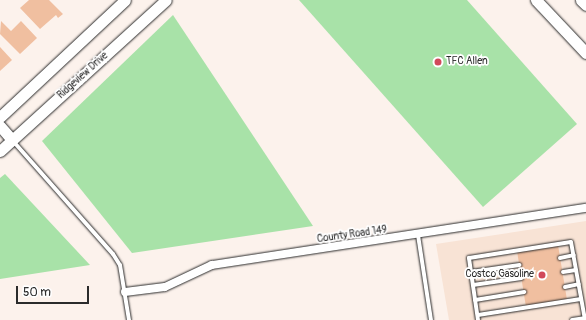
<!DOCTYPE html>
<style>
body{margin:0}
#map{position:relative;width:586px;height:320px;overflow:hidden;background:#fcf2ec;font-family:Pangolin,sans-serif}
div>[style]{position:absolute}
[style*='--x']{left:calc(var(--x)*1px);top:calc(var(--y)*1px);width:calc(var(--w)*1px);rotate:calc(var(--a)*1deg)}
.built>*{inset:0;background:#f8e3d5}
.green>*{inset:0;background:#a8e2a8}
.building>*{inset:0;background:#f0bfa0}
.roads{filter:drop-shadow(0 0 1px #2b2b2b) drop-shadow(0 0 1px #2b2b2b)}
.lane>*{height:4px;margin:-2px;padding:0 2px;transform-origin:2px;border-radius:2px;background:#fff}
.street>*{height:8px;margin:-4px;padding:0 4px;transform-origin:4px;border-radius:4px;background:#fff}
.secondary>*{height:11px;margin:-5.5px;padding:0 5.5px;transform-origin:5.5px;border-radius:5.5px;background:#fff}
.dots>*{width:11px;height:11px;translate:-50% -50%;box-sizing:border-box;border:2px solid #fff;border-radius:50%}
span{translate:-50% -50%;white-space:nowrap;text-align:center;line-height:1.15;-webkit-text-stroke:3.5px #fff;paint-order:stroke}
.poi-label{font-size:10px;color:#2b2b2b}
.left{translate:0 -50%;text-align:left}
.right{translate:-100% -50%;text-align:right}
.street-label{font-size:10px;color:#2b2b2b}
.scale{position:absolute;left:16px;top:286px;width:73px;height:18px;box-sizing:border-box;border:2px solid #2b2b2b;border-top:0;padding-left:5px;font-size:12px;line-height:14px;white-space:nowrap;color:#2b2b2b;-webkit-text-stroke:3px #fff;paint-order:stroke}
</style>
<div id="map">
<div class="built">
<div style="clip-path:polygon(586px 221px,586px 320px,449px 320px,436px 244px)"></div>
</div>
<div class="green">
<div style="clip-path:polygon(299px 0,467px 0,577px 124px,483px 207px)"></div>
<div style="clip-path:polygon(173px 15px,313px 226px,132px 253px,42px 141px)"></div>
<div style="clip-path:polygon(5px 174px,90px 265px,0 279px,0 178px)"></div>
</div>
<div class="building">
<div style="clip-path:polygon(29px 0,49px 0,63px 14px,58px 18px,56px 15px,40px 29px,20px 8px)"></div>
<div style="clip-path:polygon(1px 21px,11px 31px,21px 21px,37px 38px,20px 54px,0 34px)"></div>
<div style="clip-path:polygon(0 47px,12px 60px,0 71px)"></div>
<div style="clip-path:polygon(558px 245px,567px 300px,526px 307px,517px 251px)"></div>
</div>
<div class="roads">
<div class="lane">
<div style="--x:13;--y:141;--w:151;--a:48.5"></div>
<div style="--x:113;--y:254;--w:13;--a:58"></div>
<div style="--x:120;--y:265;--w:56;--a:80.7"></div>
<div style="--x:418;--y:235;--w:86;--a:81.3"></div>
<div style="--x:560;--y:258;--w:14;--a:-12"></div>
<div style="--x:471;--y:272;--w:49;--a:-8.1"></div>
<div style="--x:563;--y:272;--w:13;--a:-9"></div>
<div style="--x:473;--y:285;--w:49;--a:-8.1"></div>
<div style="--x:565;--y:287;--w:14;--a:-12"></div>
<div style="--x:475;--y:300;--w:50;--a:-9.3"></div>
<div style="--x:478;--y:315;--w:104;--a:-8.8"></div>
<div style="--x:478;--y:320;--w:63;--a:-98.3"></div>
<div style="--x:469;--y:258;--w:103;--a:-8.9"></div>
<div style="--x:571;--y:242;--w:79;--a:79.8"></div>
<div style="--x:572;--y:320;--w:14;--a:-8"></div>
</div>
<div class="street">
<div style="--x:125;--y:292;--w:40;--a:-7.1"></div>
<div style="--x:165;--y:287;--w:52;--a:-25.1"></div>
<div style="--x:212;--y:265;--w:378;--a:-8.7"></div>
</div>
<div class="secondary">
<div style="--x:536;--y:0;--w:73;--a:46.7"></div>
<div style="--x:581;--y:0;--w:7;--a:45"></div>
<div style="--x:0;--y:117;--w:171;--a:-43.1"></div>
<div style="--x:0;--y:126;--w:18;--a:49"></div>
<div style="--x:0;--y:151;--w:224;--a:-42.3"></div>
</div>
</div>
<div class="dots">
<div style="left:438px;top:62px;background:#d1495b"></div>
<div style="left:542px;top:275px;background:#d1495b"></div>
</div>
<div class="poi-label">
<span class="left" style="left:446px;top:62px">TFC Allen</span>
<span class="right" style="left:534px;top:275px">Costco Gasoline</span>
</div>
<div class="street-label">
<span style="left:83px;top:76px;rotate:-42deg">Ridgeview Drive</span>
<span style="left:352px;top:235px;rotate:-8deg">County Road 149</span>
</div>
<div class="scale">50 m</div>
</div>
